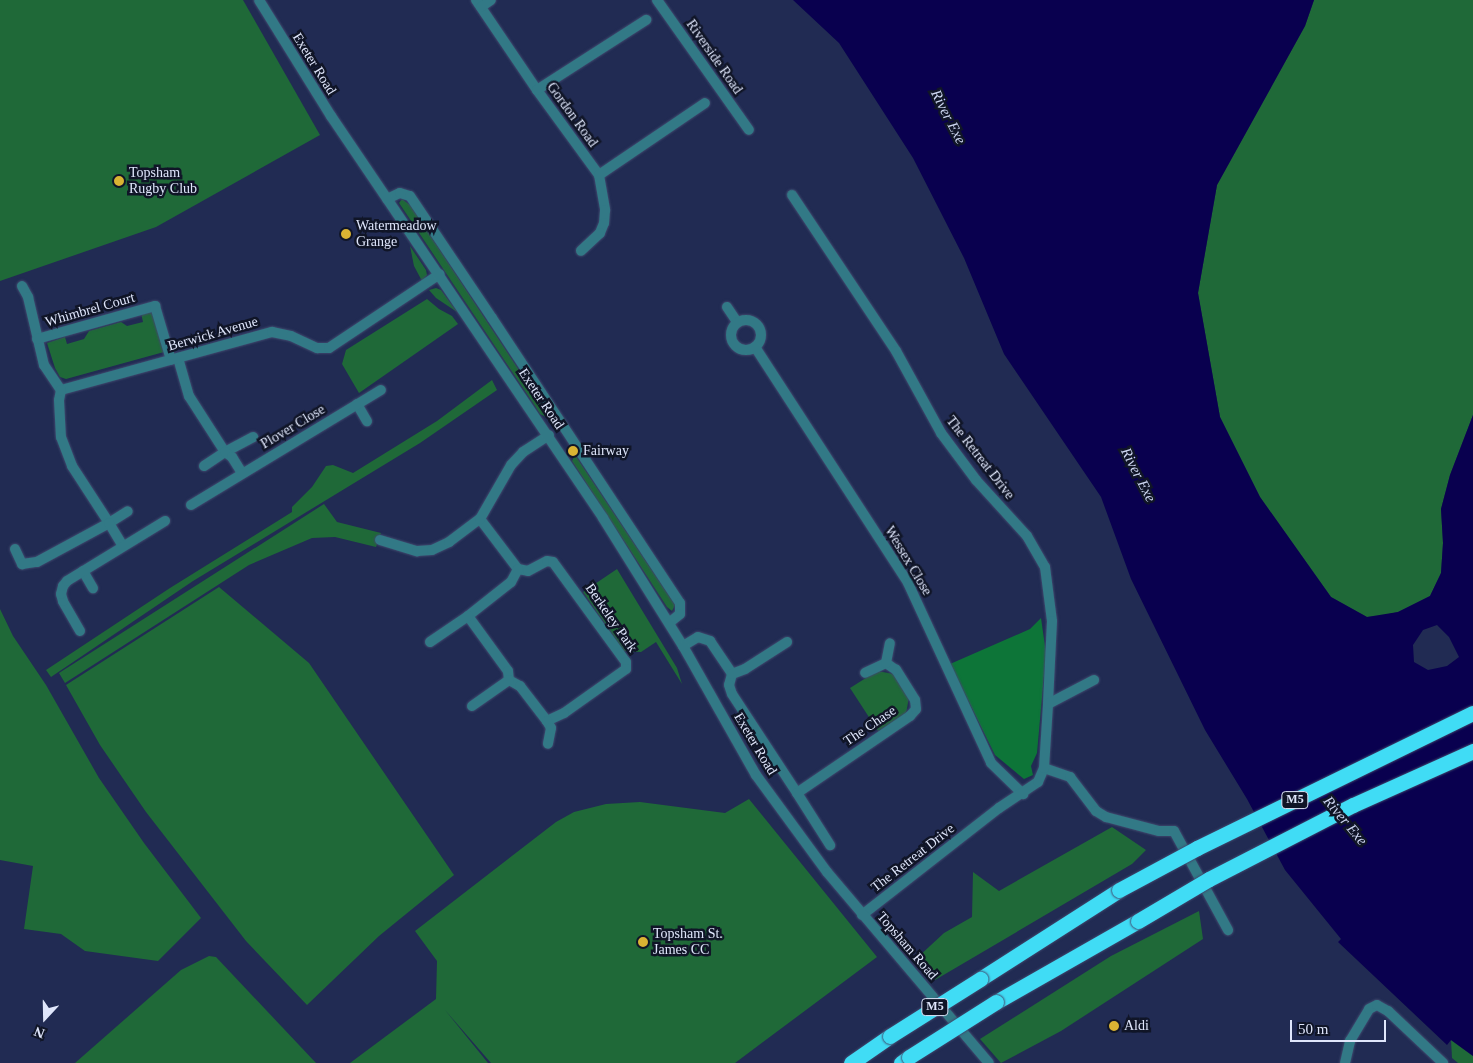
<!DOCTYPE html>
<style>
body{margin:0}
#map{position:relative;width:1473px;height:1063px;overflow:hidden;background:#212b53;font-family:"Times New Roman",serif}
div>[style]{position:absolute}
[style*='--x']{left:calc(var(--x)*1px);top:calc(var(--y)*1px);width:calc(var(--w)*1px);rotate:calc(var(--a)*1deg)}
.green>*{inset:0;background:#1f6938}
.forest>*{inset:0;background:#0d7538}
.water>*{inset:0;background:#09004f}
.roads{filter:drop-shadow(0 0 1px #3f496e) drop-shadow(0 0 1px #3f496e)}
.minor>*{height:10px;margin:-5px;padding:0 5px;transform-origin:5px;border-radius:5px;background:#327986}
.minor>.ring{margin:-5px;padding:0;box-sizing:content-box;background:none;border:10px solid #327986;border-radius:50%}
.tertiary>*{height:10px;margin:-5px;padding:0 5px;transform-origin:5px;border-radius:5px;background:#327986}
.motorway>*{height:15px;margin:-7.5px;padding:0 7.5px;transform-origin:7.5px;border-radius:7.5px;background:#40dcf5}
.bridges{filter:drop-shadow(0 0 1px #3f496e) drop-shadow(0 0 1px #3f496e)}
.motorway-bridge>*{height:15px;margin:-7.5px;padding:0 7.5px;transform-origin:7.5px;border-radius:7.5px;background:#40dcf5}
.dots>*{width:14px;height:14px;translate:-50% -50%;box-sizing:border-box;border:2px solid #101527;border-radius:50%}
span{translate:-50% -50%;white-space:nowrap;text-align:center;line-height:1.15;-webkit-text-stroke:5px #101527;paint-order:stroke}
.shield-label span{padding:1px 4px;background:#101527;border:1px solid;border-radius:4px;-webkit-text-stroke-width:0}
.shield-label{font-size:12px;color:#dfe6fb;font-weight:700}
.street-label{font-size:14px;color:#dfe6fb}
.poi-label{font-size:14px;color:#dfe6fb}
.left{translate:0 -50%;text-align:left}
.water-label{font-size:15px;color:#cdd6f1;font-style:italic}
.north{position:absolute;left:20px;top:993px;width:50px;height:50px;-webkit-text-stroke:4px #101527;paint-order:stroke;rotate:201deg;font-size:14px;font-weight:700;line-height:20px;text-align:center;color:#dfe6fb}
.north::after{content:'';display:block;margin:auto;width:18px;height:22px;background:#dfe6fb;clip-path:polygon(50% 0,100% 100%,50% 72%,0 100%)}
.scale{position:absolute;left:1290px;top:1020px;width:96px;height:22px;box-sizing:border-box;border:2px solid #dfe6fb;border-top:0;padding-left:6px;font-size:15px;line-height:18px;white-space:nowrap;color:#dfe6fb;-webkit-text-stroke:4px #101527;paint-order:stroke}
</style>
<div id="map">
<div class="green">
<div style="clip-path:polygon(0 0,243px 0,320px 135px,156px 227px,0 281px)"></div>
<div style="clip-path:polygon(1314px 0,1473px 0,1473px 415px,1450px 475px,1441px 509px,1443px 543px,1441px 573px,1430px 596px,1398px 612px,1380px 616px,1367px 617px,1331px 597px,1260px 497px,1220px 417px,1198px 293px,1217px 185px,1305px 26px)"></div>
<div style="clip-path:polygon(402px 199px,410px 205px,552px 420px,540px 414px,535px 406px,399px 203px)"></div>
<div style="clip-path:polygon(410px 246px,426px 270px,427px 275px,422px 281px,414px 266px)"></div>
<div style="clip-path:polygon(436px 288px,441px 290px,457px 312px,436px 298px,429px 290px)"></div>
<div style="clip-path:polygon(427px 299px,439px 309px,452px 316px,458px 324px,359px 393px,342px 364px,346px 350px)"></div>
<div style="clip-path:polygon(151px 310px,164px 352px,66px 379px,60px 377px,55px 368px,47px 343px,65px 337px,67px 344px,84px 339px,89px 331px,121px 322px,127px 326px,143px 322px,141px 313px)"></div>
<div style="clip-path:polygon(492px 380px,497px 390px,420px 443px,193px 581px,51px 677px,46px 670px,170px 588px,292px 512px,292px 507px,312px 487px,326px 466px,333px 465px,353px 473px,437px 421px)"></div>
<div style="clip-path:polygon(575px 455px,675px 605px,672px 611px,667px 607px,572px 461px)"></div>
<div style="clip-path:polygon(324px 504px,337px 522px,381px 533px,376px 547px,335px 537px,312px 538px,249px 565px,65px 683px,59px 673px)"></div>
<div style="clip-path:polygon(617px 569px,677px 668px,682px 684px,656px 642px,641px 652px,624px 651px,583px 592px)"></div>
<div style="clip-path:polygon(219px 587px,309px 663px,454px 875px,379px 936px,307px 1005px,246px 941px,146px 812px,100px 745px,66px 685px)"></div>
<div style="clip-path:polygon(0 609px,13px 636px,46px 685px,99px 778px,144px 843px,201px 918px,158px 961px,85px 951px,61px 934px,24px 929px,33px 866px,0 860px)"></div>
<div style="clip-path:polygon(877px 671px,894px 674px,909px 697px,906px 714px,878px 731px,850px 688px)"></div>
<div style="clip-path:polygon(749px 799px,877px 957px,735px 1063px,491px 1063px,445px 1010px,488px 1063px,350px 1063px,436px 999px,437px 961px,415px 931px,556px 822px,574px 812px,606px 804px,640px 802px,725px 813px)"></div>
<div style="clip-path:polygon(1112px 827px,1146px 850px,1132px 864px,935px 980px,917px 958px,944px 933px,972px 917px,973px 872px,999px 891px)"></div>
<div style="clip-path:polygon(1199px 911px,1203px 939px,1061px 1031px,1001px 1063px,980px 1039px,1111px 956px)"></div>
<div style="clip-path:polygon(209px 956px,216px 957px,316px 1063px,75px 1063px,181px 970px)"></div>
<div style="clip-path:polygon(1451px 1040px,1473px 1056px,1473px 1063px,1458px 1063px,1452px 1058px)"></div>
</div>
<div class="forest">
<div style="clip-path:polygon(1041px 618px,1046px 653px,1037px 753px,1031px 766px,1033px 775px,1024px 779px,995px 755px,950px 664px,1030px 629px)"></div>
</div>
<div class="water">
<div style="clip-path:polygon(evenodd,793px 0,1314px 0,1305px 26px,1217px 185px,1198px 293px,1220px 417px,1260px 497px,1331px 597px,1367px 617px,1398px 612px,1430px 596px,1441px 573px,1443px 543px,1441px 509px,1450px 475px,1473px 415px,1473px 1056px,1451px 1040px,1447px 1045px,1338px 942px,1341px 939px,1285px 870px,1247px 799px,1205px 730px,1131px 579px,1101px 497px,1004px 354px,964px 258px,913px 158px,839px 43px,793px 0,1437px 625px,1449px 637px,1459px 657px,1447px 666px,1428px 670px,1414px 662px,1413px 645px,1423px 630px,1437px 625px)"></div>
</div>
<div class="roads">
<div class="minor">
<div style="--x:476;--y:0;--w:109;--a:55.9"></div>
<div style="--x:537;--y:90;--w:105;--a:53.9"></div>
<div style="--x:599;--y:175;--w:36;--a:80"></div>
<div style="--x:605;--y:210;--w:13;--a:94"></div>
<div style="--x:604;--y:223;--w:11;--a:112"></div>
<div style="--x:600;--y:233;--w:26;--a:137"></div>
<div style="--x:657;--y:0;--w:159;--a:54.7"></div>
<div style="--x:481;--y:7;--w:12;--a:-35"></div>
<div style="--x:537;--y:90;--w:130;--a:-32.7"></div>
<div style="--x:599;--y:175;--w:128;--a:-34.2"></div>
<div style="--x:792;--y:195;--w:187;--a:56.3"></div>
<div style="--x:896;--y:351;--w:94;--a:61.2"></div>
<div style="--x:941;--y:433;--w:59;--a:53.3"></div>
<div style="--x:976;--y:480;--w:76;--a:47.7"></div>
<div style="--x:1027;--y:536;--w:36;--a:60"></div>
<div style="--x:1045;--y:567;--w:54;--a:82.6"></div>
<div style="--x:1052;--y:621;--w:83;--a:92.8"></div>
<div style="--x:387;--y:199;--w:14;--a:-25"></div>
<div style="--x:400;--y:193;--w:10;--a:17"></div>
<div style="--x:410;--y:196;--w:147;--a:56.1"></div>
<div style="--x:492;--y:318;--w:341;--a:56.6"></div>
<div style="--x:680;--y:603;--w:11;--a:90"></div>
<div style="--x:680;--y:614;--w:14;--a:141"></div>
<div style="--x:22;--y:286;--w:13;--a:61"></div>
<div style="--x:28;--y:297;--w:70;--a:76.8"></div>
<div style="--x:44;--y:365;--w:30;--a:56"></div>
<div style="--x:727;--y:307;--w:18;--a:56"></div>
<div class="ring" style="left:731px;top:320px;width:20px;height:20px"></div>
<div style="--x:37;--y:339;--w:123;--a:-15.6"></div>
<div style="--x:155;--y:306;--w:56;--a:73.5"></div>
<div style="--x:755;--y:347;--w:281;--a:57"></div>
<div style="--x:908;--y:583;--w:198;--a:65.2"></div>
<div style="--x:991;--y:763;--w:45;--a:44.1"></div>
<div style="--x:178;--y:358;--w:40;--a:74"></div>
<div style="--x:189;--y:396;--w:67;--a:57.3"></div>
<div style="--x:225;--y:452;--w:32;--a:-28"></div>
<div style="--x:61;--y:390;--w:219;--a:-15.4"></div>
<div style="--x:272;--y:332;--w:19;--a:12"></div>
<div style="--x:291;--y:336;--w:29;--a:25"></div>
<div style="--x:317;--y:348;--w:12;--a:0"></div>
<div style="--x:329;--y:348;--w:133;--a:-33.7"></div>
<div style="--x:61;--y:390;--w:10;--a:101"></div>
<div style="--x:59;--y:400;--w:37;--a:87"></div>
<div style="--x:61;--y:437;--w:31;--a:69"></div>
<div style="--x:72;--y:466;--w:68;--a:57"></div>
<div style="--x:109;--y:523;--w:22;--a:-32"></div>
<div style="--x:357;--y:404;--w:20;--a:60"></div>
<div style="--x:204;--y:466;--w:25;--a:-34"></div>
<div style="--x:225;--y:452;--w:9;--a:36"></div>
<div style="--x:232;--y:457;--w:19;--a:58"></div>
<div style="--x:191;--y:505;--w:222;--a:-31.2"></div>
<div style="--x:480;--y:519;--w:63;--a:52.8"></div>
<div style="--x:518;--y:569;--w:10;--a:11"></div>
<div style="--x:528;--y:571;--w:21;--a:-28"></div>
<div style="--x:547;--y:561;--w:6;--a:9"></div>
<div style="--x:553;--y:562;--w:124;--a:53.9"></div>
<div style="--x:626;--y:662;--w:7;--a:90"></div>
<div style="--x:626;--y:669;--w:76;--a:144.6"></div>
<div style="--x:564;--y:713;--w:19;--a:155"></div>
<div style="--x:380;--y:540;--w:39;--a:17"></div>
<div style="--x:417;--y:551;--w:15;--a:-4"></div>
<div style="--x:432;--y:550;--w:19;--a:-25"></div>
<div style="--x:449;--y:542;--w:39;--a:-37"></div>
<div style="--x:480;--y:519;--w:62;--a:-60.1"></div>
<div style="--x:511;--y:465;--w:18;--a:-47"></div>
<div style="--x:523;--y:452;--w:31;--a:-33"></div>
<div style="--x:15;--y:549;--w:17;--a:65"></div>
<div style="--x:22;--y:564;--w:15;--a:-8"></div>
<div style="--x:37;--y:562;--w:82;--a:-28.4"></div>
<div style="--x:109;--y:523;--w:27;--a:59"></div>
<div style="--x:518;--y:569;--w:15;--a:118"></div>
<div style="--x:511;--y:582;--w:55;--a:141.7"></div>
<div style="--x:468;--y:616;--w:68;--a:54"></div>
<div style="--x:508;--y:671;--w:9;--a:84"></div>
<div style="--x:509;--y:680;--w:13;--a:29"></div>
<div style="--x:520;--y:686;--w:44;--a:52.4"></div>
<div style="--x:547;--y:721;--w:8;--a:60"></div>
<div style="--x:551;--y:728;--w:16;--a:101"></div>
<div style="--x:83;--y:571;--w:20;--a:60"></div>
<div style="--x:80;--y:631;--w:34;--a:-120"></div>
<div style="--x:63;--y:601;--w:7;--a:-106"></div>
<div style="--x:61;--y:594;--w:8;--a:-76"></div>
<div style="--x:63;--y:586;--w:6;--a:-51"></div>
<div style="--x:67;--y:581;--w:115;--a:-31.5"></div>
<div style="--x:430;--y:642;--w:46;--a:-34.4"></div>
<div style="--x:683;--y:646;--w:17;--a:-31"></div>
<div style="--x:698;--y:637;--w:13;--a:18"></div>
<div style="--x:710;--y:641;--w:40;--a:56"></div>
<div style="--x:732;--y:674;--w:11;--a:105"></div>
<div style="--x:729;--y:685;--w:9;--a:72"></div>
<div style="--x:732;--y:694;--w:118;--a:56.7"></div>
<div style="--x:797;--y:793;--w:137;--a:-34.3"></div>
<div style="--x:910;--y:716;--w:9;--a:-49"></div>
<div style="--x:916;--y:709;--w:9;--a:-96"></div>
<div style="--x:915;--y:700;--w:36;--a:-122"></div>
<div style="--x:896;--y:670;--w:12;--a:-145"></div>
<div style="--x:886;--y:663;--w:23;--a:155"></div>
<div style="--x:886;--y:663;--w:20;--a:-79"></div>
<div style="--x:732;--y:674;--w:14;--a:-21"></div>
<div style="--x:745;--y:669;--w:50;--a:-32.7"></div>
<div style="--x:472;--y:706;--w:45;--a:-35.1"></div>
<div style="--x:1044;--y:768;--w:28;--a:19"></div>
<div style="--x:1070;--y:777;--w:43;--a:52.6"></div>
<div style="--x:1096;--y:811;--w:12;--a:31"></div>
<div style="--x:1106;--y:817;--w:55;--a:14.8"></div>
<div style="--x:1159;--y:831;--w:15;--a:0"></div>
<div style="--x:1174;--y:831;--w:113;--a:61.4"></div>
<div style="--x:797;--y:793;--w:62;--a:57.6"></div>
<div style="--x:862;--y:915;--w:174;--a:-38"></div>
<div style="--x:999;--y:808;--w:47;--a:-33.7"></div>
<div style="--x:1038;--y:782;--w:15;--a:-67"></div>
<div style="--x:1044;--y:768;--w:64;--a:-86.4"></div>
<div style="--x:1048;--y:704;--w:52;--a:-27.6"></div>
<div style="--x:1345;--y:1063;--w:23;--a:-77"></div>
<div style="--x:1350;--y:1041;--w:37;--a:-59"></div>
<div style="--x:1369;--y:1009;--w:9;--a:-27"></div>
<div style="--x:1377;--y:1005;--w:13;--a:29"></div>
<div style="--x:1388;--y:1011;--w:76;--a:43.4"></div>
</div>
<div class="tertiary">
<div style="--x:259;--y:0;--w:137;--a:58.2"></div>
<div style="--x:331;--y:116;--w:485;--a:55.9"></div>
<div style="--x:603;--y:518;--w:151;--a:58"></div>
<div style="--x:683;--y:646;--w:148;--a:60.5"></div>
<div style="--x:756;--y:775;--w:120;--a:53.8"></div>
<div style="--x:827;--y:872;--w:250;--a:49.7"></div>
</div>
<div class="motorway">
<div style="--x:980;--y:979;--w:165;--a:-32.6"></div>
<div style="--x:996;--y:1002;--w:163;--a:-29.7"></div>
<div style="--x:851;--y:1063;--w:47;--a:-34.7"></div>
<div style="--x:901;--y:1063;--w:10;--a:-37"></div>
</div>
</div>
<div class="bridges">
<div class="motorway-bridge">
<div style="--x:1119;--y:890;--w:89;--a:-28.3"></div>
<div style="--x:1197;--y:848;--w:307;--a:-26.1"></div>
<div style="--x:1138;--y:921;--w:82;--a:-30.6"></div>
<div style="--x:1209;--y:879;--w:162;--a:-27.2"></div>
<div style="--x:1353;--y:805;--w:132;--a:-24.2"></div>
<div style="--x:890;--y:1036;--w:107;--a:-32.3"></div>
<div style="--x:909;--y:1057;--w:103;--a:-32.3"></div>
</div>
</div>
<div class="dots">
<div style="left:119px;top:181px;background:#dab333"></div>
<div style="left:346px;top:234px;background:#dab333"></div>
<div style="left:573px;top:451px;background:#dab333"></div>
<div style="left:643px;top:942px;background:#dab333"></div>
<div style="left:1114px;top:1026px;background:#dab333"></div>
</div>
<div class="shield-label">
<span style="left:1295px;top:800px">M5</span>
<span style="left:935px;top:1007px">M5</span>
</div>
<div class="street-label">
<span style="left:714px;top:57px;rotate:55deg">Riverside Road</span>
<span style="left:314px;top:64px;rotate:58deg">Exeter Road</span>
<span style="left:572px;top:115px;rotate:54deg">Gordon Road</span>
<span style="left:90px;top:310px;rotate:-16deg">Whimbrel Court</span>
<span style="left:213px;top:334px;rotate:-16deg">Berwick Avenue</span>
<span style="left:541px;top:399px;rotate:56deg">Exeter Road</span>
<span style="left:293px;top:427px;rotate:-31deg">Plover Close</span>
<span style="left:980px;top:458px;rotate:52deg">The Retreat Drive</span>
<span style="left:908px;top:561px;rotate:59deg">Wessex Close</span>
<span style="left:611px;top:618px;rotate:55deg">Berkeley Park</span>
<span style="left:870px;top:726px;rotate:-34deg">The Chase</span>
<span style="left:755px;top:744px;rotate:59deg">Exeter Road</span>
<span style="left:913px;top:858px;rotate:-38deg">The Retreat Drive</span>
<span style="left:907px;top:946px;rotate:49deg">Topsham Road</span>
</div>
<div class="poi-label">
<span class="left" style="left:129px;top:181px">Topsham<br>Rugby Club</span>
<span class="left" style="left:356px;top:234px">Watermeadow<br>Grange</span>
<span class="left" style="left:583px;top:451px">Fairway</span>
<span class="left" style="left:653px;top:942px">Topsham St.<br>James CC</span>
<span class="left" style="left:1124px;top:1026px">Aldi</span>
</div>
<div class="water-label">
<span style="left:948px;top:117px;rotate:63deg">River Exe</span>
<span style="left:1138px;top:475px;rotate:63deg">River Exe</span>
<span style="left:1345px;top:821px;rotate:50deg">River Exe</span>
</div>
<div class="north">N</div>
<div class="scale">50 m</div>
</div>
